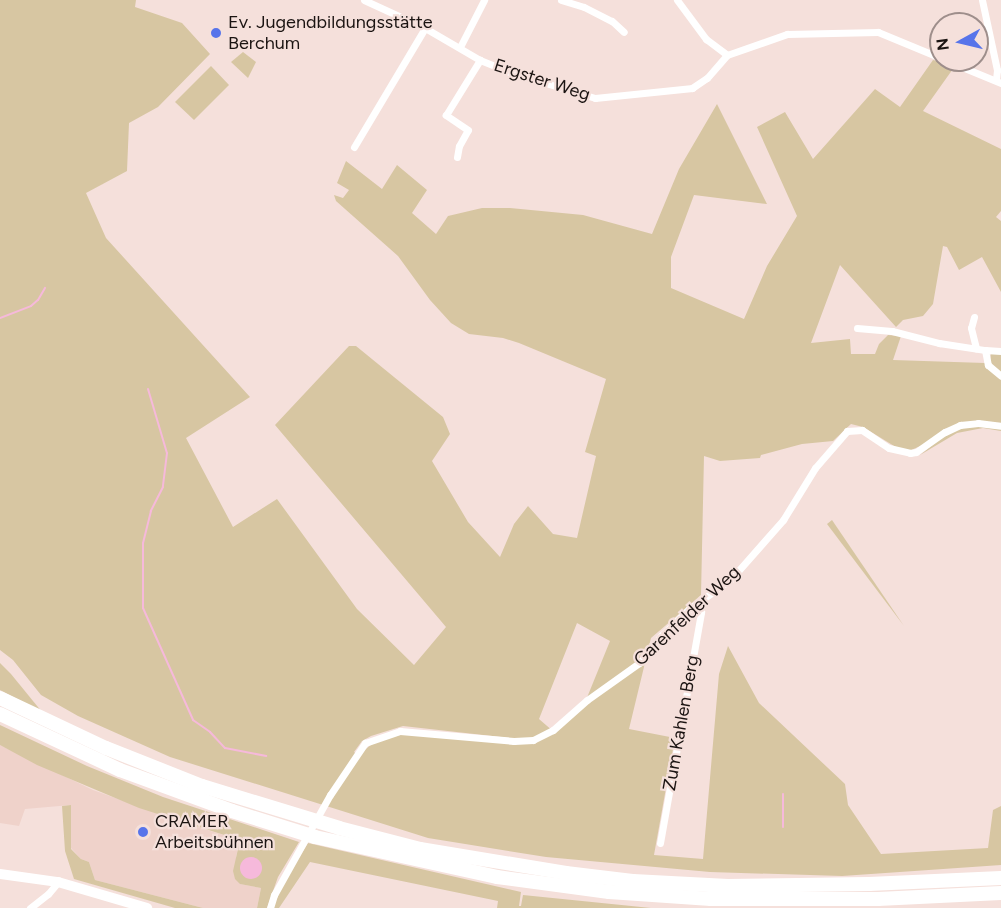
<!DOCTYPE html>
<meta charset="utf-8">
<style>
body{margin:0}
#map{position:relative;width:1001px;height:908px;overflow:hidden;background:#f5e0db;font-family:Figtree,sans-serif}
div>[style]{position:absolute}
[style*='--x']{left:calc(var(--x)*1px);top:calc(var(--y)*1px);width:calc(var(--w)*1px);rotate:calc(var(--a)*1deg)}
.built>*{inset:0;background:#efd2ca}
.green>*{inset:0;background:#d7c6a2}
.water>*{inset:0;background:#f6b9db}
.round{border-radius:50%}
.stream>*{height:2px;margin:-1px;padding:0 1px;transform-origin:1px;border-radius:1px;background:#f6b9db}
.minor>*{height:7px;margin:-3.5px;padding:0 3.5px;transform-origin:3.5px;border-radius:3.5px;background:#fff}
.secondary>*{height:10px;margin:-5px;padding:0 5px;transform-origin:5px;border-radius:5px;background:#fff}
.motorway>*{height:14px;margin:-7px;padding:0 7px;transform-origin:7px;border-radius:7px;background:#fff}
.dots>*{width:16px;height:16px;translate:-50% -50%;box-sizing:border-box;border:3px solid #f5e0db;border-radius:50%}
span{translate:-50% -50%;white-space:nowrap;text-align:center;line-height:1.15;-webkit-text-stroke:4.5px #f5e0db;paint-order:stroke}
.poi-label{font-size:18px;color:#1b1412}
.left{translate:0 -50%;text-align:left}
.street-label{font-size:18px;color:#1b1412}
.north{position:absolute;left:929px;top:12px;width:60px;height:60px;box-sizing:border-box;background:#f5e0db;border:2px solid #9e8e8b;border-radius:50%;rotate:262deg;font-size:16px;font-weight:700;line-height:24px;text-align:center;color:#1b1412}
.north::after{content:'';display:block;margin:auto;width:21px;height:27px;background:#5774ea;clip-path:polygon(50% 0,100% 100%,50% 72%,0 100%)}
</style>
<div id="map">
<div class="built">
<div style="clip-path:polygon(0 745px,93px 790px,188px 824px,240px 840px,236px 857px,240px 884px,261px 888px,257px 908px,203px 908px,95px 880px,89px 862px,81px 859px,71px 848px,71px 805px,25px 809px,19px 826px,0 823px)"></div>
</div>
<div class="green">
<div style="clip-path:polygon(evenodd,0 0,136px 0,135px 7px,182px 23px,210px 54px,158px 107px,129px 123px,127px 171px,86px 193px,106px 238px,250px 397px,186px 438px,233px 527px,277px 499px,357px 609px,414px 665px,446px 627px,275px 425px,349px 346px,356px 346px,443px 417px,450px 434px,432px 461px,468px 522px,500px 557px,514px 524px,528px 506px,553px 534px,577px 538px,596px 456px,585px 452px,606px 379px,519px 343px,503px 338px,469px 334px,451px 323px,430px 300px,398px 256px,336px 201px,334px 195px,343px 198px,349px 190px,337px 183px,346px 161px,382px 189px,397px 165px,427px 190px,412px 213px,436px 234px,448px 216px,482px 208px,510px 208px,583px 215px,652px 234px,679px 169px,717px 104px,767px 204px,694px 195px,671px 257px,671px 288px,744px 319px,767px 266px,797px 216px,757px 127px,785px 112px,813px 159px,875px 89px,900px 107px,933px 60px,955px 66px,923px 111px,1001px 149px,1001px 211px,996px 217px,1001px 221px,1001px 292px,982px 257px,959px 270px,947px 247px,943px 246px,933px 304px,923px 316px,903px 320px,896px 327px,840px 265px,811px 343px,850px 339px,851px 354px,875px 354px,879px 344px,888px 335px,901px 336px,893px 360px,985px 363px,1001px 378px,1001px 424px,977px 421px,909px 451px,899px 449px,863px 427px,851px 424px,833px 441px,802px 444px,761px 455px,760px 458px,720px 461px,704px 456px,701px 595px,651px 638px,629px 729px,675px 738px,654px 855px,703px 859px,719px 674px,728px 646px,759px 703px,845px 784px,848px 805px,881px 854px,988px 848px,993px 810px,1001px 806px,1001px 865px,842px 876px,710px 872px,546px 857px,428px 838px,170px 757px,78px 716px,41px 695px,13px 660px,0 650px,0 0,577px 623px,610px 641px,584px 705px,554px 732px,539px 719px,577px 623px,0 0,403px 726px,519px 739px,528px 744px,401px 733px,376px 741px,358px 755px,354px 752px,362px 741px,371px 736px,403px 726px)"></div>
<div style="clip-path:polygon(243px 52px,256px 62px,248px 78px,231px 62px)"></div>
<div style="clip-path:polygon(211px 66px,229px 85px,194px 120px,175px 102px)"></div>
<div style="clip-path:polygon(991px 352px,1001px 352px,1001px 374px,990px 363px)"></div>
<div style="clip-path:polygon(973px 425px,1001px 428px,1001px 431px,983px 428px,957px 433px,920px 455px,950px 431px)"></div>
<div style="clip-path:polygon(832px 520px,904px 626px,827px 524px)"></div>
<div style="clip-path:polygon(0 663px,11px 674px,42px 712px,0 690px)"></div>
<div style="clip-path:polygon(0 725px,87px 766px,163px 797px,299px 842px,278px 877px,267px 908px,257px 908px,261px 888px,240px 884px,235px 879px,233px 871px,240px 840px,139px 808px,37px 765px,0 745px)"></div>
<div style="clip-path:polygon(71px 805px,71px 849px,81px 859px,89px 862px,95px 880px,203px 908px,175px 908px,74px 879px,65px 851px,62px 806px)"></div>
<div style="clip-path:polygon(308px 843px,521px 892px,519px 906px,521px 906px,523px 895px,651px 908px,497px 908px,498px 901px,310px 862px,279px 908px,273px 908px,276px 895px)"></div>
</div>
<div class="water">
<div class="round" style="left:240px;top:857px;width:22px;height:22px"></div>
</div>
<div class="stream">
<div style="--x:0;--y:318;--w:33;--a:-21"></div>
<div style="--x:31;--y:306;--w:9;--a:-41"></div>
<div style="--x:38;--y:300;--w:14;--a:-60"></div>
<div style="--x:148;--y:389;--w:67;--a:73.5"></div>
<div style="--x:167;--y:453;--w:34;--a:97"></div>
<div style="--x:163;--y:487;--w:27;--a:117"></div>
<div style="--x:151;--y:511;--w:33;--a:104"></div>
<div style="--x:143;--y:543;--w:65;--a:90"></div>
<div style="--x:143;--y:608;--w:123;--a:65.9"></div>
<div style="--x:193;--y:720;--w:21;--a:35"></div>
<div style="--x:210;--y:732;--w:22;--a:47"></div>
<div style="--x:225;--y:748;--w:42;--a:11"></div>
<div style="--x:783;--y:794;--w:33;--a:90"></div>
</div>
<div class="minor">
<div style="--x:364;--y:0;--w:67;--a:24.7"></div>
<div style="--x:425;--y:28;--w:64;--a:30.2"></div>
<div style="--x:480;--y:60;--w:31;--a:22"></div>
<div style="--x:509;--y:72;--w:90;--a:16.8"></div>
<div style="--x:595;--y:98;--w:98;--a:-5.9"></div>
<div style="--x:692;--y:88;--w:18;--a:-34"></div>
<div style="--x:707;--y:78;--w:30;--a:-49"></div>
<div style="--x:727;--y:55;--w:64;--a:-19.3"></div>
<div style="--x:787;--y:34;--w:91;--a:-1.3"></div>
<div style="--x:878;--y:32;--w:68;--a:22.4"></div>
<div style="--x:561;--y:0;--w:24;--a:17"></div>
<div style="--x:584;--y:7;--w:31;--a:27"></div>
<div style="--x:612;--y:21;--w:16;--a:43"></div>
<div style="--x:677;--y:0;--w:49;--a:53.4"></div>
<div style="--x:706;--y:39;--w:26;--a:37"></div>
<div style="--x:982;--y:0;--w:72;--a:77.9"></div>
<div style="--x:997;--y:70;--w:10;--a:96"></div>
<div style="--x:460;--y:47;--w:53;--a:-62.9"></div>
<div style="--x:945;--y:60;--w:61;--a:22.3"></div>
<div style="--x:354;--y:147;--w:139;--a:-59.2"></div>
<div style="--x:457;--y:157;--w:11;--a:-80"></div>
<div style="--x:459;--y:146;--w:18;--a:-61"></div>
<div style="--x:468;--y:130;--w:27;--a:-146"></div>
<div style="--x:446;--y:115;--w:65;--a:-58.3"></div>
<div style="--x:974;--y:317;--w:11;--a:105"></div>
<div style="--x:971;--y:328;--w:21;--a:76"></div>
<div style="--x:857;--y:328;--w:35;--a:5"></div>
<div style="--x:892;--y:331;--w:49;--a:14.3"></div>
<div style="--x:939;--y:343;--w:47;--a:8.7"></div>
<div style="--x:1001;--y:351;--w:16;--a:-176"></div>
<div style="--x:985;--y:350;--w:15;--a:79"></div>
<div style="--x:988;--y:365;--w:17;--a:40"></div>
<div style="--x:660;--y:843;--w:235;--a:-79.9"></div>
<div style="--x:701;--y:612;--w:10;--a:-101"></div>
<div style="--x:30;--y:908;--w:23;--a:-38"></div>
<div style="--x:48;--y:894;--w:16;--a:-50"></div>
<div style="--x:270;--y:908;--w:14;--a:-73"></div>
<div style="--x:274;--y:895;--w:115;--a:-60.8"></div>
<div style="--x:330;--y:795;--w:63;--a:-56.1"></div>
<div style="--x:365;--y:743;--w:37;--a:-19"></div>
<div style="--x:400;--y:731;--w:114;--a:5"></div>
<div style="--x:514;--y:741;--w:19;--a:-3"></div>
<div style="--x:533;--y:740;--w:22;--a:-27"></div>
<div style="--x:553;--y:730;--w:45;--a:-41.4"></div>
<div style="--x:587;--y:700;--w:64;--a:-35.4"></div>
<div style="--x:639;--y:663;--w:36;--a:-51"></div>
<div style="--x:662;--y:635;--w:37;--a:-44"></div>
<div style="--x:689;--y:609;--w:52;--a:-35.5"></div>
<div style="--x:731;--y:579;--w:79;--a:-48.6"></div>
<div style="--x:783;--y:520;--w:61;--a:-58.4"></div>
<div style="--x:815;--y:468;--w:49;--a:-49.1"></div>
<div style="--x:847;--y:431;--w:15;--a:-4"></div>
<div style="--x:862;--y:430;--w:32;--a:34"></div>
<div style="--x:889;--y:448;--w:22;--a:13"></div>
<div style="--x:910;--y:453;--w:6;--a:-9"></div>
<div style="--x:916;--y:452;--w:35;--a:-35"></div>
<div style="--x:945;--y:432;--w:17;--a:-25"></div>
<div style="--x:960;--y:425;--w:18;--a:-6"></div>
<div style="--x:978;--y:423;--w:23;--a:7"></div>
</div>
<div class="secondary">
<div style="--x:0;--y:874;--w:59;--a:7.9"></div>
<div style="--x:58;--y:882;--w:93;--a:16.3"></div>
</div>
<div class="motorway">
<div style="--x:0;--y:698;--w:117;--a:25.3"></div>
<div style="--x:106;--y:748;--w:103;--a:21.6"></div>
<div style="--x:202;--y:786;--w:143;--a:17"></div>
<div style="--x:339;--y:828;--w:84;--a:14.5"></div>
<div style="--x:420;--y:849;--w:148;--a:9.3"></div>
<div style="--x:566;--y:873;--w:67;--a:6.8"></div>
<div style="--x:633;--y:881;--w:95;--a:3"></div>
<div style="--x:728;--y:886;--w:141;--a:-0.8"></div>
<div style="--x:869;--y:884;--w:132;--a:-2.6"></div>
<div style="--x:0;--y:714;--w:132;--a:25"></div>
<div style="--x:120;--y:770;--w:119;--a:20.1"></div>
<div style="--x:232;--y:811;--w:87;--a:17.4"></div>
<div style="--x:315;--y:837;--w:186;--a:12.4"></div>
<div style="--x:497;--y:877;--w:113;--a:7.6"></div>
<div style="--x:609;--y:892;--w:102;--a:3.9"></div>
<div style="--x:711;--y:899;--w:167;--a:0"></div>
<div style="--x:878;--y:899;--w:123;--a:-2.8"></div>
</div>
<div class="dots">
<div style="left:216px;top:33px;background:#5774ea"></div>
<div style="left:143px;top:832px;background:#5774ea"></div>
</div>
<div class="poi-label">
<span class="left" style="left:228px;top:33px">Ev. Jugendbildungsstätte<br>Berchum</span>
<span class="left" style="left:155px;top:832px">CRAMER<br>Arbeitsbühnen</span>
</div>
<div class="street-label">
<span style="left:542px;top:80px;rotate:18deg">Ergster Weg</span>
<span style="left:687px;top:616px;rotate:-43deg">Garenfelder Weg</span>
<span style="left:681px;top:723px;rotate:-80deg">Zum Kahlen Berg</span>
</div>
<div class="north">N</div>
</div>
